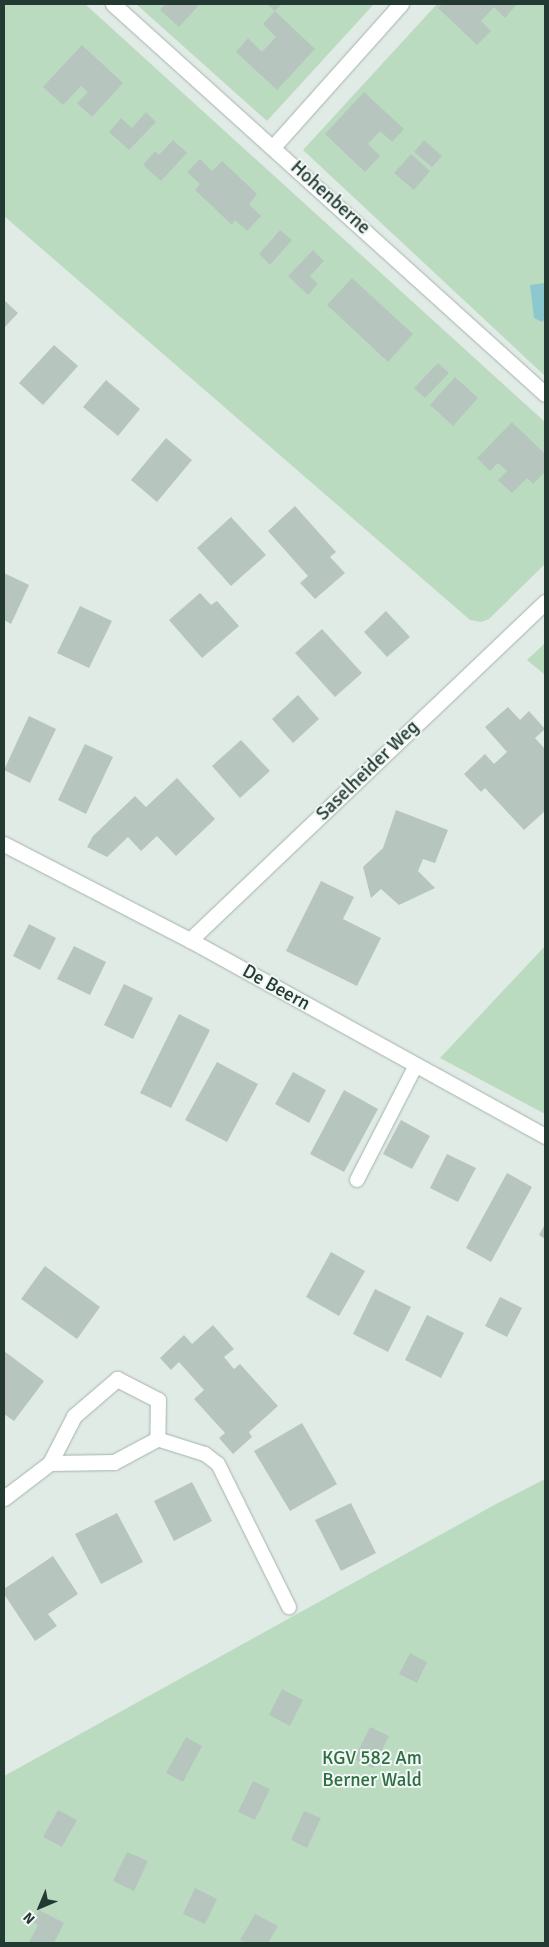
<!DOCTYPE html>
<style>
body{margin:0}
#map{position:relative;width:549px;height:1947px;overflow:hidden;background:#e1ebe5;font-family:Signika,sans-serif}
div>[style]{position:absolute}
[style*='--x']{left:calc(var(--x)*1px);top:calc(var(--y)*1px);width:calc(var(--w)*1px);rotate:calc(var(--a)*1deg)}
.green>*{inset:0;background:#bbdbc1}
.water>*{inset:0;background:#8cc8cd}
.building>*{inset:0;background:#b6c5be}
.roads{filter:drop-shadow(0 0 1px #a4b2ac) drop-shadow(0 0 1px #a4b2ac)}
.lane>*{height:14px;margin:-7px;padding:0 7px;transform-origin:7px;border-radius:7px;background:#fff}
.street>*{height:15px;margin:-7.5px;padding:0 7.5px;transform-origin:7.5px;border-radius:7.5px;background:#fff}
span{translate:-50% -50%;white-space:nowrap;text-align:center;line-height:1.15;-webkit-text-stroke:4px #f1f7f4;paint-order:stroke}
.street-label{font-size:19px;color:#223a32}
.park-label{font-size:19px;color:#2f6e43}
.frame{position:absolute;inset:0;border:5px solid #223a32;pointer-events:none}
.north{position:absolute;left:15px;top:1882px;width:50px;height:50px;-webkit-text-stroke:4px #f1f7f4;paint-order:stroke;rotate:225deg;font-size:14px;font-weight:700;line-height:20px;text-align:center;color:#223a32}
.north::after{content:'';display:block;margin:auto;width:18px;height:22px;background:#223a32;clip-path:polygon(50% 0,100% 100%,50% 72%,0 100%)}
</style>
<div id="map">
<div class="green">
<div style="clip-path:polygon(4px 4px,85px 4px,545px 422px,545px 564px,489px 619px,481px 622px,470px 620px,4px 216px)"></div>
<div style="clip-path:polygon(136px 4px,374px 4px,267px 121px)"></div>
<div style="clip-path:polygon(437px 4px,545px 4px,545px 376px,303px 150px)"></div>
<div style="clip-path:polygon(545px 643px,545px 675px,527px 660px)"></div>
<div style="clip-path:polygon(545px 946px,545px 1114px,440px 1058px)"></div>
<div style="clip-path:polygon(545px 1479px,545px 1943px,4px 1943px,4px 1776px,496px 1504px)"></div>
</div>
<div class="water">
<div style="clip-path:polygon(545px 283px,545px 319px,542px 322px,534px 318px,530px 285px)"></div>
</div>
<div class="building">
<div style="clip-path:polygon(166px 4px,200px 4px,179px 27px,160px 10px)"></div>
<div style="clip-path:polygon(267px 4px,282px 4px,275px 11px)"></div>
<div style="clip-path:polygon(443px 4px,517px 4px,505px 18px,494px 7px,481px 21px,491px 31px,477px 45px,438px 8px)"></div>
<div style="clip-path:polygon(275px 11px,315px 49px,277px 90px,236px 52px,248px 38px,262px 52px,276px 37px,263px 24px)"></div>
<div style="clip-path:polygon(82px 45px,123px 83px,92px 117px,77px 103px,88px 92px,81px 86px,63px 105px,43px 87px)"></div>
<div style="clip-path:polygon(364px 92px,404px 129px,392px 142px,380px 131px,368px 144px,380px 156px,365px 172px,325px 134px)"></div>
<div style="clip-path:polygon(146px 112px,156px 122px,129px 150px,109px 132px,121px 118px,132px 128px)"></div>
<div style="clip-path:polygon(173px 140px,187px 153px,161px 181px,143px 165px,155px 151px,159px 155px)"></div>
<div style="clip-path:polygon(424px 140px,442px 156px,432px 167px,414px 152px)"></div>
<div style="clip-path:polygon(411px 154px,430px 171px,414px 190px,394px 173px)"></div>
<div style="clip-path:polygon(200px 159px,212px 171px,222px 161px,257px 194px,249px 204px,261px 216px,247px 231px,235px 220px,232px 225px,195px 190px,200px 184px,187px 172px)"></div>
<div style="clip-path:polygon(280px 230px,292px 240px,270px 265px,259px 254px)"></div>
<div style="clip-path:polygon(313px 250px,324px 261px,310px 276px,318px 284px,308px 295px,288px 276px)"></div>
<div style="clip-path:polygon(352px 278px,413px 334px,388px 362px,327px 305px)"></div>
<div style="clip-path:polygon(4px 300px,18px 313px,4px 328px)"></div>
<div style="clip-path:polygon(54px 345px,78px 366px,43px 405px,19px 383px)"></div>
<div style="clip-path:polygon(438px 363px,449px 373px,425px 398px,414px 388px)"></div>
<div style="clip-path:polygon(455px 377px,478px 398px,453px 426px,430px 405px)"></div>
<div style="clip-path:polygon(106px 380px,140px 409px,118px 436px,83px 407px)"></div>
<div style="clip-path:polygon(512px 422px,545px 454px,545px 472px,533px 484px,527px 478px,512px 493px,498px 480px,507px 471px,498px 463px,490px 471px,477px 458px)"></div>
<div style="clip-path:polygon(166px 438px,192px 460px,157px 502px,131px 480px)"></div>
<div style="clip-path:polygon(295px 506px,336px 552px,330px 557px,345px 573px,315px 599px,300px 583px,308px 576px,268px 531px)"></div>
<div style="clip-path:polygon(231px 517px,266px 555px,231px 586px,197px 548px)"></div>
<div style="clip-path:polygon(4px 573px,29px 585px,11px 624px,4px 620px)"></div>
<div style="clip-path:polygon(200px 593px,211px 605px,217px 601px,239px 626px,202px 658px,169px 620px)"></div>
<div style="clip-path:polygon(80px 606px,112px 621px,89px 668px,57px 653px)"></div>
<div style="clip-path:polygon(386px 611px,410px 637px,387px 657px,364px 632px)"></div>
<div style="clip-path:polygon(322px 629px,362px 673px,335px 697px,295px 653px)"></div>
<div style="clip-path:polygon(298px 695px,319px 719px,293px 743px,272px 719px)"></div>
<div style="clip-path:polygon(508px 707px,520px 720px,529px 711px,545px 729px,535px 738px,545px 749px,545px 811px,524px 830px,485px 788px,481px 792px,464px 774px,485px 754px,494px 764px,507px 752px,485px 727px)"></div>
<div style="clip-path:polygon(29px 716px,56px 729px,30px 783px,4px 770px)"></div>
<div style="clip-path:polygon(241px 740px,270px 771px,240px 798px,212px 766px)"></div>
<div style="clip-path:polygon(85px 744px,113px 757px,86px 814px,58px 800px)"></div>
<div style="clip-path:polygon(177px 778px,215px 819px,176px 856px,157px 836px,141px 851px,128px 837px,107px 857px,87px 847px,93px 836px,135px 796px,146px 807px)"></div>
<div style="clip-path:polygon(396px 810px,448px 830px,435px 863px,423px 859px,418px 871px,435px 888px,399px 905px,381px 889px,371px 898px,363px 867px,383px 848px)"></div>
<div style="clip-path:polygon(321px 881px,354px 897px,343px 919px,381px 938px,357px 986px,286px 951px)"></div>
<div style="clip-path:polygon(29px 924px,56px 938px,40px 970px,13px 956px)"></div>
<div style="clip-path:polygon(74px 946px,106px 962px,90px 995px,57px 979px)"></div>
<div style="clip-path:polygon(124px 984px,153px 998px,133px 1039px,104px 1025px)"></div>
<div style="clip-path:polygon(179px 1014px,210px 1030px,171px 1108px,140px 1093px)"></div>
<div style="clip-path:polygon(217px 1062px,258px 1084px,227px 1142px,185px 1120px)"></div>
<div style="clip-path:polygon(293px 1072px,326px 1090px,309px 1123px,275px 1104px)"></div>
<div style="clip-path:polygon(344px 1090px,378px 1109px,344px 1172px,310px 1154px)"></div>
<div style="clip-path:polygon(401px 1120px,430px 1136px,412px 1169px,383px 1154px)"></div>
<div style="clip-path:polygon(447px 1154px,476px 1168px,458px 1202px,430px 1188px)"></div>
<div style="clip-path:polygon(507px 1173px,532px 1187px,491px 1262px,466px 1248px)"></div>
<div style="clip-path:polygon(545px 1224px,545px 1239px,539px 1235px)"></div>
<div style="clip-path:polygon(331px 1252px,365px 1271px,339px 1316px,306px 1297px)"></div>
<div style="clip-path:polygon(45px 1266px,100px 1307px,77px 1339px,21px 1299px)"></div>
<div style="clip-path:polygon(375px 1289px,411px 1307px,388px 1352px,353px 1334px)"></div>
<div style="clip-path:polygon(500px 1297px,522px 1308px,507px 1337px,485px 1326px)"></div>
<div style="clip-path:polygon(427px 1315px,464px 1333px,441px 1378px,405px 1360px)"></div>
<div style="clip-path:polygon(213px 1325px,234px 1349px,224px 1357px,234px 1369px,240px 1364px,278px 1406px,249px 1432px,252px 1437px,233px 1454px,219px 1438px,225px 1433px,194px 1399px,204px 1390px,179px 1362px,171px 1370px,160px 1358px,184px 1335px,192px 1344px)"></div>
<div style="clip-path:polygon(4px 1351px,44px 1381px,14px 1421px,4px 1414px)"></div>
<div style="clip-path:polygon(302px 1423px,337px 1484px,290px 1511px,254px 1451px)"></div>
<div style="clip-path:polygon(192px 1482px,212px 1521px,174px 1541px,154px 1501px)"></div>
<div style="clip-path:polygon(351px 1503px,376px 1553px,341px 1571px,315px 1520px)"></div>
<div style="clip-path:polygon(117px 1513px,143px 1562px,101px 1584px,75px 1534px)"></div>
<div style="clip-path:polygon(53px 1556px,78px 1594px,48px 1614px,57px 1626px,35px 1641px,4px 1594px,4px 1589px)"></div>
<div style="clip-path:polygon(410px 1653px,427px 1662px,417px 1683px,399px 1674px)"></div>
<div style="clip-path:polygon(282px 1689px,303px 1700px,290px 1726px,269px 1715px)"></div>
<div style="clip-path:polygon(370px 1727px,389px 1736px,373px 1768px,354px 1759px)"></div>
<div style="clip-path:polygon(186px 1737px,202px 1746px,183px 1782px,166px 1773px)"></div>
<div style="clip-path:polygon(253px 1781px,270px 1789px,255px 1820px,238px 1812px)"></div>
<div style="clip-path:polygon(58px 1810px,77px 1820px,62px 1847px,43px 1837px)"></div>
<div style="clip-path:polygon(304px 1811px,321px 1818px,307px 1848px,291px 1840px)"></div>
<div style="clip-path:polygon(127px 1852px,148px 1861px,134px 1891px,113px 1881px)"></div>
<div style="clip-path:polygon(195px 1888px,217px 1899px,205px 1924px,183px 1914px)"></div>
<div style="clip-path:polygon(39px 1910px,64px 1923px,54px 1943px,29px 1942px,38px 1925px,33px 1922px)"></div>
<div style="clip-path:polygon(255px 1914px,278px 1926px,268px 1943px,246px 1943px,240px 1940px)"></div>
</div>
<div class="roads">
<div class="lane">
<div style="--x:357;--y:1180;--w:129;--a:-62.8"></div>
<div style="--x:157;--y:1439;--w:50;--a:17.4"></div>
<div style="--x:205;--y:1454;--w:16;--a:38"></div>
<div style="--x:218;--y:1464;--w:160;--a:63.6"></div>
</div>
<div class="street">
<div style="--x:113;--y:4;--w:582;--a:42.08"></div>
<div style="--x:273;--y:147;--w:192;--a:-48.2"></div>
<div style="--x:4;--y:844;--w:209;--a:27.3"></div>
<div style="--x:190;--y:940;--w:406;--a:28.9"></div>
<div style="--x:190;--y:940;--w:490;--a:-43.6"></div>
<div style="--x:4;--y:1498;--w:58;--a:-37.3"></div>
<div style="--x:50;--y:1463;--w:53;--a:-62.9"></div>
<div style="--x:74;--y:1416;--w:57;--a:-40.7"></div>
<div style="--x:117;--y:1379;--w:46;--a:27.1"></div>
<div style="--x:158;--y:1400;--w:39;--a:91"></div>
<div style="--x:157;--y:1439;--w:49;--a:151.9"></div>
<div style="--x:114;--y:1462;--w:64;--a:179.1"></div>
</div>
</div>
<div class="street-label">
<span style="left:330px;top:198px;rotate:42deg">Hohenberne</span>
<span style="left:368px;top:771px;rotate:-44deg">Saselheider Weg</span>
<span style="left:276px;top:988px;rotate:29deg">De Beern</span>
</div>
<div class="park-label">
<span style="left:372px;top:1770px">KGV 582 Am<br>Berner Wald</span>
</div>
<div class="frame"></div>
<div class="north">N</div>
</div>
